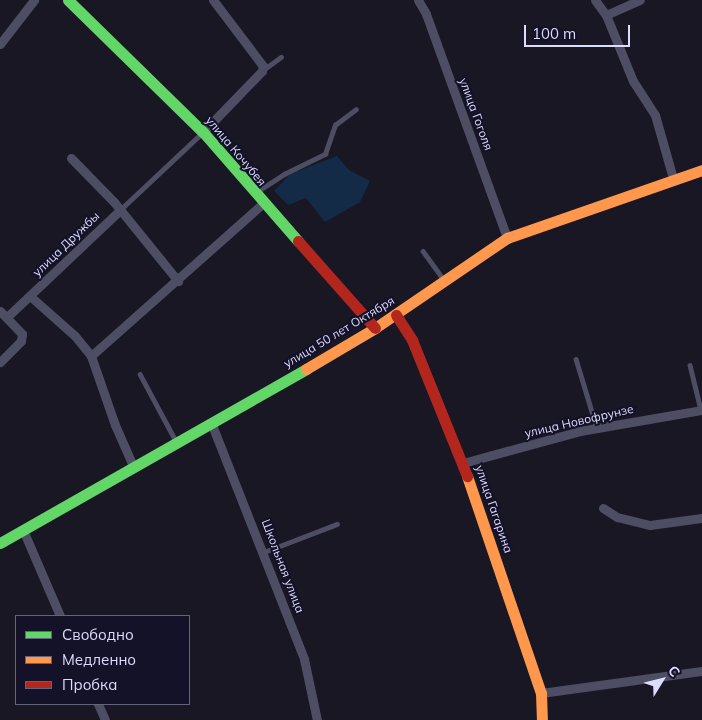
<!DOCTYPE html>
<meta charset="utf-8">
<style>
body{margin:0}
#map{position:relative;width:702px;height:720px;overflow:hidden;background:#181723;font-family:Mulish,sans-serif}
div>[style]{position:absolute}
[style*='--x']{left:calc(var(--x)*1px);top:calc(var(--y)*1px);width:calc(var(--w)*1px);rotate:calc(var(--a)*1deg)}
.water>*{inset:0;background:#132b47}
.lane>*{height:4.5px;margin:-2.25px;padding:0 2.25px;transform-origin:2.25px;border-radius:2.25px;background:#4d4e63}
.street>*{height:9px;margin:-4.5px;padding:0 4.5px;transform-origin:4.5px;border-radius:4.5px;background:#4d4e63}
.fast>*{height:11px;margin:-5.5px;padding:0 5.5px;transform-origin:5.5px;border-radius:5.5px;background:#63d668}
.slow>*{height:11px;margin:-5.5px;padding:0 5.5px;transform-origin:5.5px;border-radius:5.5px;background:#ff974d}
.jam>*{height:11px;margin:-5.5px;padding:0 5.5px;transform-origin:5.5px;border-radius:5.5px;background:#b3261e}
span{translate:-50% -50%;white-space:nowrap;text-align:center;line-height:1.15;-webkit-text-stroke:4px #141228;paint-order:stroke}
.street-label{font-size:12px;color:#dcdcfc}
.legend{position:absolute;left:15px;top:615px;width:175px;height:90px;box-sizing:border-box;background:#141228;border:1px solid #64637d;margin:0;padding:6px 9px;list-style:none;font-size:15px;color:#dcdcfc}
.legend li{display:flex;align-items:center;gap:10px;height:25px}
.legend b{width:25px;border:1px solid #64637d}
.north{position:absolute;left:637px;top:655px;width:50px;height:50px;-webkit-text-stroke:4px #141228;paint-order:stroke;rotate:54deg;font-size:14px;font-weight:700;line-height:20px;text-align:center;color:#dcdcfc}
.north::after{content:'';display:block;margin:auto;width:18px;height:22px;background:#dcdcfc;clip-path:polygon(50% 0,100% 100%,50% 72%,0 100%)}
.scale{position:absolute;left:524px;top:25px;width:106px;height:22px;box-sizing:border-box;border:2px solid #dcdcfc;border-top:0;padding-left:6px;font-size:15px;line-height:18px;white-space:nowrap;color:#dcdcfc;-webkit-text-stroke:4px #141228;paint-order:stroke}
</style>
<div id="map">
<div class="water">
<div style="clip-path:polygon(337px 156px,349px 170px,370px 181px,360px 202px,325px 222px,306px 198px,288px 205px,274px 191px,290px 174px)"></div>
</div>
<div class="lane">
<div style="--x:263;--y:70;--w:22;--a:-36"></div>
<div style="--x:255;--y:193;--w:35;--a:-33"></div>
<div style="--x:284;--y:174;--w:46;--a:-26"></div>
<div style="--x:325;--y:154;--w:31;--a:-71"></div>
<div style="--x:335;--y:125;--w:26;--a:-37"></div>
<div style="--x:120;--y:210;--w:112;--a:-43.2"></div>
<div style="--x:423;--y:251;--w:36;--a:54"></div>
<div style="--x:576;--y:359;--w:72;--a:73.1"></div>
<div style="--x:690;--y:365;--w:46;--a:76.3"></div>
<div style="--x:140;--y:374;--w:78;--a:61.8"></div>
<div style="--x:264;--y:552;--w:78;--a:-21"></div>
</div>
<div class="street">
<div style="--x:418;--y:0;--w:16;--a:60"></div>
<div style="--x:426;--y:14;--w:238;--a:70.1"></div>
<div style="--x:595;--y:0;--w:19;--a:54"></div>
<div style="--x:606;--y:15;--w:71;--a:67.8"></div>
<div style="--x:633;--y:81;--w:40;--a:57.1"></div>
<div style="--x:655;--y:115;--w:66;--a:74.1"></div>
<div style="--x:606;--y:15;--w:37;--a:-24"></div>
<div style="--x:0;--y:44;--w:56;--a:-52.3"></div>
<div style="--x:203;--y:132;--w:85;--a:-46"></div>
<div style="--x:262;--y:71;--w:5;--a:-79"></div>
<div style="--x:263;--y:66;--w:83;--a:-127.1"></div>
<div style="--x:71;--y:158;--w:62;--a:45.7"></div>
<div style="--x:114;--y:202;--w:102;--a:51"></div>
<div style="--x:30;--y:296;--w:60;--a:41.6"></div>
<div style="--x:75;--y:336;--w:26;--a:51"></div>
<div style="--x:91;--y:356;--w:73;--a:70.8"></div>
<div style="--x:115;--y:425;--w:47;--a:66.2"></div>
<div style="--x:0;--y:311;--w:32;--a:46"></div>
<div style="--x:22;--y:334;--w:7;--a:98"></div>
<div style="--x:21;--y:341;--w:30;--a:135"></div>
<div style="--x:7;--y:317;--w:156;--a:-43.4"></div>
<div style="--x:91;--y:356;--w:229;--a:-41.6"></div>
<div style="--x:212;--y:425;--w:251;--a:68.5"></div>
<div style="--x:304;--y:659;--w:62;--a:78"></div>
<div style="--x:463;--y:463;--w:121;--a:-15.3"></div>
<div style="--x:580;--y:431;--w:124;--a:-9.8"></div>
<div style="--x:603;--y:508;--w:17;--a:33"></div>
<div style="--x:617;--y:517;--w:34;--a:14"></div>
<div style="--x:650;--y:525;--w:52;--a:-7.7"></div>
<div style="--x:23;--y:530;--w:94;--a:66.7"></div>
<div style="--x:541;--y:693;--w:162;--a:-7.8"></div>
<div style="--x:98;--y:704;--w:17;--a:66"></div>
</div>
<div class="fast">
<div style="--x:68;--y:0;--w:189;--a:44.4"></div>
<div style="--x:203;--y:132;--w:145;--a:48.9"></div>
<div style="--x:0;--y:543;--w:352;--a:-29.6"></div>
</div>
<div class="slow">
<div style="--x:306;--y:369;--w:80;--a:-30.7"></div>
<div style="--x:375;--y:328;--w:160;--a:-34.3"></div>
<div style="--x:507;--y:238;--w:207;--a:-19.2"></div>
<div style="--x:467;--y:476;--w:229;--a:71.2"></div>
<div style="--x:541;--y:693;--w:27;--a:88"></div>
</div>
<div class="jam">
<div style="--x:298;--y:241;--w:116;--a:48.5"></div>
<div style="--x:396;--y:315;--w:30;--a:57"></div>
<div style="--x:412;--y:340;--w:147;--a:68"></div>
</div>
<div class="street-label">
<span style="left:476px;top:114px;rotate:70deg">улица Гоголя</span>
<span style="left:236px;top:151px;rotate:50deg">улица Кочубея</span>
<span style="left:66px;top:244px;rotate:-44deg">улица Дружбы</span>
<span style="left:339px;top:332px;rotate:-31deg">улица 50 лет Октября</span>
<span style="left:579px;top:421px;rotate:-13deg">улица Новофрунзе</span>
<span style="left:494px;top:509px;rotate:71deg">улица Гагарина</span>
<span style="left:283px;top:566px;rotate:69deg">Школьная улица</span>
</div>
<ul class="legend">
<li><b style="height:6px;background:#63d668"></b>Свободно</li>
<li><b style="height:6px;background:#ff974d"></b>Медленно</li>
<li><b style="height:6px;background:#b3261e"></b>Пробка</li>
</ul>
<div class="north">С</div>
<div class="scale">100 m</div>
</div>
